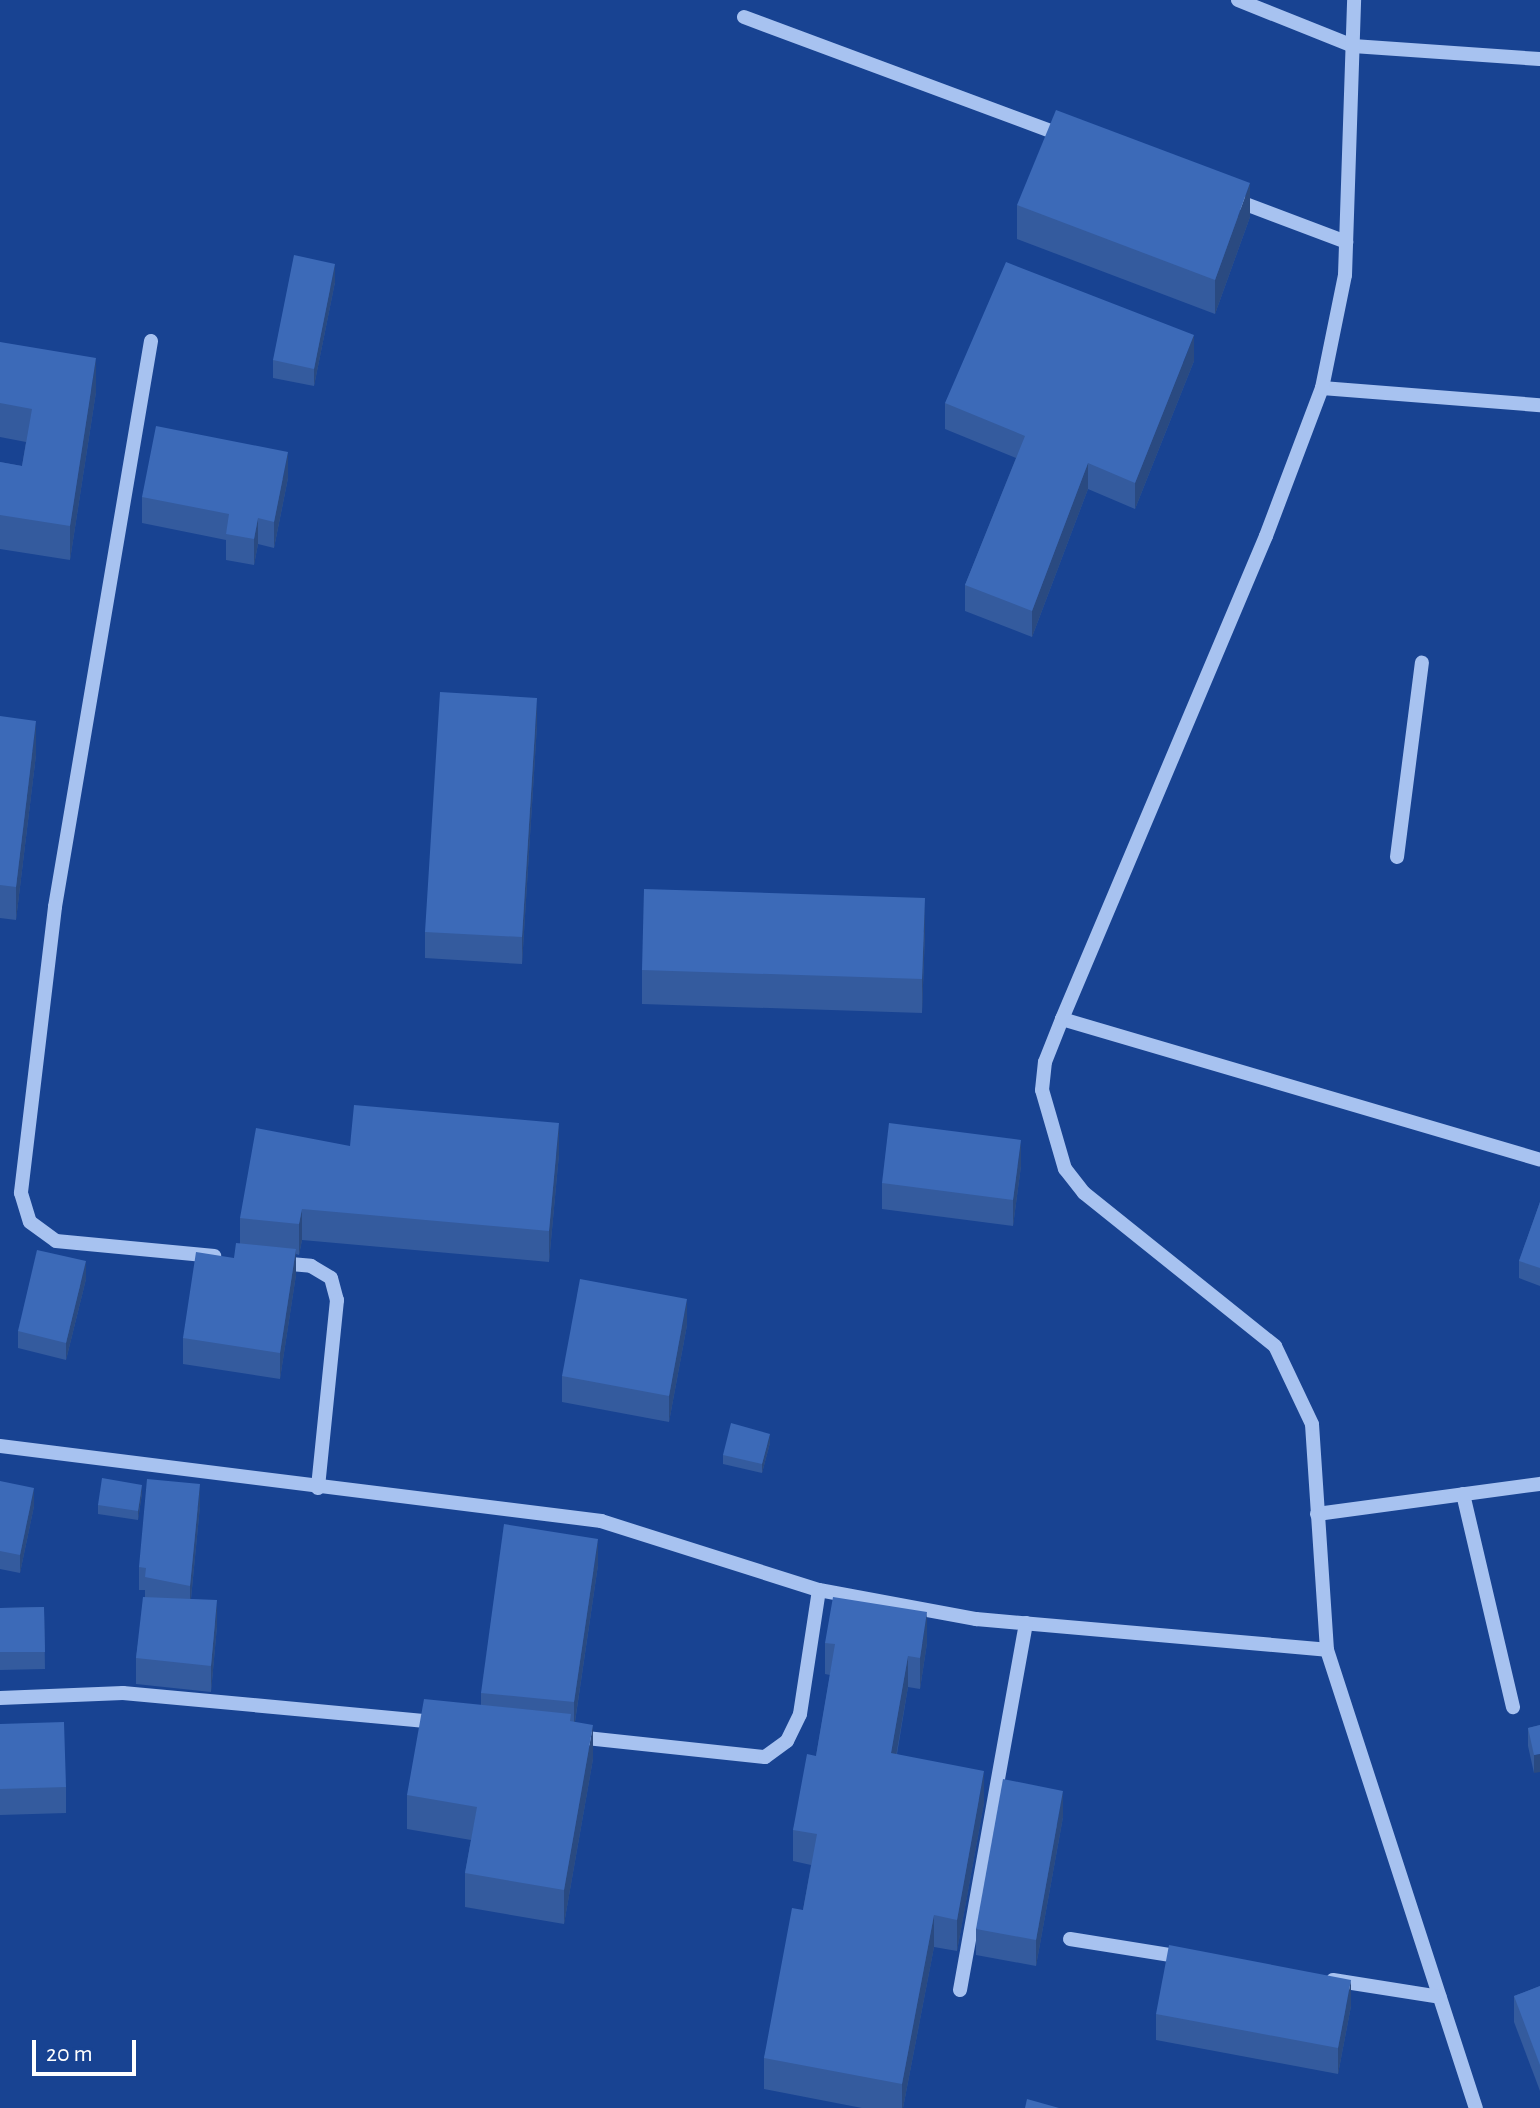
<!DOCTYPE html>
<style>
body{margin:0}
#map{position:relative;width:1540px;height:2108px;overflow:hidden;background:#184392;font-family:"Alegreya Sans",sans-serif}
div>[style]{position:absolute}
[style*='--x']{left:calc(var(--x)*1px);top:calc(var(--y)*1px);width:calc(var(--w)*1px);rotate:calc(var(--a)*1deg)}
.minor>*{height:14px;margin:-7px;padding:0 7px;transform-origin:7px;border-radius:7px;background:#a7c2f0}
.wall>*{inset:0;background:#345b9e}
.shaded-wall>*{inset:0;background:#2a4a81}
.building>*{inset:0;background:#3c6ab8}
span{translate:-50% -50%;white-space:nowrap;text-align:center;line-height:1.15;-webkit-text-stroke:6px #184392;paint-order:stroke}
.scale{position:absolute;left:32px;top:2040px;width:104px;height:36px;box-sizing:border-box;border:4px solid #fff;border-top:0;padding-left:10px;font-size:24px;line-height:28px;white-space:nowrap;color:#fff;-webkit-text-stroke:6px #184392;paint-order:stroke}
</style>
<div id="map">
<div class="minor">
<div style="--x:1238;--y:0;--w:124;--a:21.8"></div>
<div style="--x:1353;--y:46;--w:187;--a:4"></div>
<div style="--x:744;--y:17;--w:344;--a:20.4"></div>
<div style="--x:1235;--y:200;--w:119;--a:20.7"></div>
<div style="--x:151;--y:341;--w:574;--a:99.63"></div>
<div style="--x:55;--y:907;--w:288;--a:96.8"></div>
<div style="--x:21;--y:1193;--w:30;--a:73"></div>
<div style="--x:30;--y:1222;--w:32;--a:36"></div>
<div style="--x:56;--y:1241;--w:159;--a:5.4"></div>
<div style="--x:1322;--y:388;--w:219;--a:4.5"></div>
<div style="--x:1397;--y:857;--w:196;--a:-82.7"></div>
<div style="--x:1062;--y:1019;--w:498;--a:16.4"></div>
<div style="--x:279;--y:1263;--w:32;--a:5"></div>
<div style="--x:311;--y:1266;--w:23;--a:31"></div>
<div style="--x:331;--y:1278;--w:23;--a:75"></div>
<div style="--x:337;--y:1300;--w:189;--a:95.8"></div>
<div style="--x:0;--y:1446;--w:606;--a:7.11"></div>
<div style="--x:601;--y:1521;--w:229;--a:17.6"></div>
<div style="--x:819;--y:1590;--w:160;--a:10.5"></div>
<div style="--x:976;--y:1619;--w:352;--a:5"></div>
<div style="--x:1327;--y:1650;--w:482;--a:72"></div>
<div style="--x:1463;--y:1494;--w:219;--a:76.8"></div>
<div style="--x:1317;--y:1514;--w:225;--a:-7.7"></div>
<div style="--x:1327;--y:1650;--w:226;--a:-93.8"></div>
<div style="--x:1312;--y:1424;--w:86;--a:-115.4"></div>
<div style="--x:1275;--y:1346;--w:245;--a:-141.3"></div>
<div style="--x:1084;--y:1193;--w:31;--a:-128"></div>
<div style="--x:1065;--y:1169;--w:82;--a:-106.2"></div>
<div style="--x:1042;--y:1090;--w:28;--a:-84"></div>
<div style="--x:1045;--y:1062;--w:46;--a:-68.4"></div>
<div style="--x:1062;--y:1019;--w:524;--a:-67.1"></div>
<div style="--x:1266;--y:536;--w:158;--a:-69.3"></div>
<div style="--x:1322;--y:388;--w:115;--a:-78.5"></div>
<div style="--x:1345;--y:275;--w:275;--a:-88.1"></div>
<div style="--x:0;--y:1698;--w:123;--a:-2.3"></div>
<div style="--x:123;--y:1693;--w:315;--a:5.3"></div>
<div style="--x:577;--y:1737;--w:189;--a:6.1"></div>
<div style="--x:765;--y:1757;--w:27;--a:-36"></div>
<div style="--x:787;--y:1741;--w:30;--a:-64"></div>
<div style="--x:800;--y:1714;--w:125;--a:-81.3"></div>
<div style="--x:1070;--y:1939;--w:113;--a:9.1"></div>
<div style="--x:1333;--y:1980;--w:108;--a:9"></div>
<div style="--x:960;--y:1990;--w:373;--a:-79.8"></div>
</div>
<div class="wall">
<div style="clip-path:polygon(1017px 205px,1250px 217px,1215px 314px,1017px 239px)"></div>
<div style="clip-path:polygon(335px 282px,314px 386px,273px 378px,273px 360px)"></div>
<div style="clip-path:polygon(0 342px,96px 392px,70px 560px,0 549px,0 462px,22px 466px,26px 442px,0 437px)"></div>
<div style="clip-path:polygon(1194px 361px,1135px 509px,1088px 489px,1032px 637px,965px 611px,965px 585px,1016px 458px,945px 429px,945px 403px)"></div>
<div style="clip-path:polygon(288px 478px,274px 548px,258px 544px,254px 565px,226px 560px,226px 540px,142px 523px,142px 497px)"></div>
<div style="clip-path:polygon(0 716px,36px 755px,16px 920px,0 918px)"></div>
<div style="clip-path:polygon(537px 725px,522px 964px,425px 958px,425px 932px)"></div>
<div style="clip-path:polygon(925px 932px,922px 1013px,642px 1004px,642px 970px)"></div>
<div style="clip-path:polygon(350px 1146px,559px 1154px,549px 1262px,302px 1240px,299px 1255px,296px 1254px,296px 1275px,280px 1379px,183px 1364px,183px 1338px,234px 1258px,240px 1243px,240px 1218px)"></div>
<div style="clip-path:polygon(1021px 1166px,1013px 1226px,882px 1209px,882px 1183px)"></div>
<div style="clip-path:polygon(1540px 1202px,1540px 1286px,1519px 1278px,1519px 1261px)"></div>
<div style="clip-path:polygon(86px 1279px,66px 1360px,18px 1348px,18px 1331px)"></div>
<div style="clip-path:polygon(687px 1325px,669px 1422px,562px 1402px,562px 1376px)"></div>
<div style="clip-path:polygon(770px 1443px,762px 1473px,723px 1464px,723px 1455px)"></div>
<div style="clip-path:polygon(0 1481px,34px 1506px,20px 1573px,0 1569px)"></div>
<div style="clip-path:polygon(142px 1493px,138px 1520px,98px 1514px,98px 1505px)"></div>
<div style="clip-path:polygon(200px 1506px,191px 1599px,217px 1626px,211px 1692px,136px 1684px,136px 1658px,145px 1597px,145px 1590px,139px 1590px,139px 1567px)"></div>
<div style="clip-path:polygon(598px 1565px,575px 1722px,593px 1759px,564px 1924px,465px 1907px,465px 1873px,471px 1840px,407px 1829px,407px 1795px,481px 1705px,481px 1693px)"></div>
<div style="clip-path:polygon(44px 1607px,45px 1669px,0 1670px,0 1608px)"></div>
<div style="clip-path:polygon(825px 1643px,927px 1643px,920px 1689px,908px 1687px,897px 1754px,984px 1803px,957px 1951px,934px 1947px,903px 2108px,862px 2108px,764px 2089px,764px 2058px,803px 1910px,811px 1865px,793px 1861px,793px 1830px,816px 1756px,830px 1675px,825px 1674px)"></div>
<div style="clip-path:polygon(0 1724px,66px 1787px,66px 1813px,0 1815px)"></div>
<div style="clip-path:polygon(1540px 1725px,1534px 1773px,1528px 1746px,1528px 1728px)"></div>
<div style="clip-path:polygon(1063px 1817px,1036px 1966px,976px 1955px,976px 1929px)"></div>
<div style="clip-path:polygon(1540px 1986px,1540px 2091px,1514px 2022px,1514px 1996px)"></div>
<div style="clip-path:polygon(1351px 2006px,1338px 2074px,1156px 2040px,1156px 2014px)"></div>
</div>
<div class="shaded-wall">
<div style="clip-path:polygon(1250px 183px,1250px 217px,1215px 314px,1215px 280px)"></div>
<div style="clip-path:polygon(335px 264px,335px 282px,314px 386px,314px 369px)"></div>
<div style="clip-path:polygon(1194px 335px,1194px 361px,1135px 509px,1135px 483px)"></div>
<div style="clip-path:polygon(96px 358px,96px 392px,70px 560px,70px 526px)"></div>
<div style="clip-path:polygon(288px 452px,288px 478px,274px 548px,274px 522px)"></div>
<div style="clip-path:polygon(1088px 463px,1088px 489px,1032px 637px,1032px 611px)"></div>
<div style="clip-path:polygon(258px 518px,258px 544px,254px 565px,254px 539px)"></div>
<div style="clip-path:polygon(537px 698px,537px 725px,522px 964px,522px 937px)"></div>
<div style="clip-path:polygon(36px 721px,36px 755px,16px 920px,16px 887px)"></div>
<div style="clip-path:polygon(925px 898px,925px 932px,922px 1013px,922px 979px)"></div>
<div style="clip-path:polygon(559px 1123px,559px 1154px,549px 1262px,549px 1231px)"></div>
<div style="clip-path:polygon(1021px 1140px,1021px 1166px,1013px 1226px,1013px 1200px)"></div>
<div style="clip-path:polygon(302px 1209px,302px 1240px,299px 1255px,299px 1224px)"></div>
<div style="clip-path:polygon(296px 1249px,296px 1275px,280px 1379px,280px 1353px)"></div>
<div style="clip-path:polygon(86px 1261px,86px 1279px,66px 1360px,66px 1343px)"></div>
<div style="clip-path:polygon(687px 1299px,687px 1325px,669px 1422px,669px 1396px)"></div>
<div style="clip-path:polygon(770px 1434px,770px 1443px,762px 1473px,762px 1464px)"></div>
<div style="clip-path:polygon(200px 1484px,200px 1506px,190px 1608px,190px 1586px)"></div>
<div style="clip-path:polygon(142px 1485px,142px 1493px,138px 1520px,138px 1511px)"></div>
<div style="clip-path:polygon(34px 1488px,34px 1506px,20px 1573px,20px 1555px)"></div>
<div style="clip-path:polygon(598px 1539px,598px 1565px,574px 1728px,574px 1702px)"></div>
<div style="clip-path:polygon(217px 1600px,217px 1626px,211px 1692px,211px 1666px)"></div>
<div style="clip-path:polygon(927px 1612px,927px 1643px,920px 1689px,920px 1658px)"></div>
<div style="clip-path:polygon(908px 1656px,908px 1687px,891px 1785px,891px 1753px)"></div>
<div style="clip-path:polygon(593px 1725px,593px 1759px,564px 1924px,564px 1890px)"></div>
<div style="clip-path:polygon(1540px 1754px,1540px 1772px,1534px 1773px,1534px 1755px)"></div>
<div style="clip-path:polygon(984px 1771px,984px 1803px,957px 1951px,957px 1920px)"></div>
<div style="clip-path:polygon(1063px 1791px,1063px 1817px,1036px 1966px,1036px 1940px)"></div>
<div style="clip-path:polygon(934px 1915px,934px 1947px,903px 2108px,902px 2108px,902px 2084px)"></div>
<div style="clip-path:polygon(1351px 1980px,1351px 2006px,1338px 2074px,1338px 2048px)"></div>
</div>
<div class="building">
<div style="clip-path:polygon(1056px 110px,1250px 183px,1215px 280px,1017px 205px)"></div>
<div style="clip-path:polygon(294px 255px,335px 264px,314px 369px,273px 360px)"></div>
<div style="clip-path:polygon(1006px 262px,1194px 335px,1135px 483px,1088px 463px,1032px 611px,965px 585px,1025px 436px,945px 403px)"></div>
<div style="clip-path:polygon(0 342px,96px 358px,70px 526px,0 515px,0 462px,22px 466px,32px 409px,0 403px)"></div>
<div style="clip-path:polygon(156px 426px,288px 452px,274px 522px,258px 518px,254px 539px,226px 534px,229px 514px,142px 497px)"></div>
<div style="clip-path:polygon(440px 692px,537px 698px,522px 937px,425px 932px)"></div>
<div style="clip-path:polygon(0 716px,36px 721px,16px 887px,0 885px)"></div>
<div style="clip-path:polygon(644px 889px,925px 898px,922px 979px,642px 970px)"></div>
<div style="clip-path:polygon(354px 1105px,559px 1123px,549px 1231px,302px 1209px,299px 1224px,240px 1218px,256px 1128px,350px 1146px)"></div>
<div style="clip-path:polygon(889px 1123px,1021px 1140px,1013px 1200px,882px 1183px)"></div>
<div style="clip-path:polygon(1540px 1202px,1540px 1268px,1519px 1261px)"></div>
<div style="clip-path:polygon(236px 1243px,296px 1249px,280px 1353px,183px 1338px,196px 1252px,234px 1258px)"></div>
<div style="clip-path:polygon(37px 1250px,86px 1261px,66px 1343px,18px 1331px)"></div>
<div style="clip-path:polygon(580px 1279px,687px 1299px,669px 1396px,562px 1376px)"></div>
<div style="clip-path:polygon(731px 1423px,770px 1434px,762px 1464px,723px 1455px)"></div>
<div style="clip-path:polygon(102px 1478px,142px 1485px,138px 1511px,98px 1505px)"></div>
<div style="clip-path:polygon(147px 1479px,200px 1484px,190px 1586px,145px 1577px,146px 1568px,139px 1567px)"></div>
<div style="clip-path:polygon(0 1481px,34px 1488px,20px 1555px,0 1551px)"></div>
<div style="clip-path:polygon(504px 1524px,598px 1539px,574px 1702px,481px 1693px)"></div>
<div style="clip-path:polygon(143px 1597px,217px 1600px,211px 1666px,136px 1658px)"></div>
<div style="clip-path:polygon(833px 1597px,927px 1612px,920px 1658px,908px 1656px,891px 1753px,984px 1771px,957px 1920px,934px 1915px,902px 2084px,764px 2058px,792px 1908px,803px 1910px,817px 1834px,793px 1830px,807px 1754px,816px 1756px,835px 1644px,825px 1643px)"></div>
<div style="clip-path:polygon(44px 1607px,45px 1652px,0 1652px,0 1608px)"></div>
<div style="clip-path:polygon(424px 1699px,571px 1714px,570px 1721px,593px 1725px,564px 1890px,465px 1873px,477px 1807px,407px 1795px)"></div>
<div style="clip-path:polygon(64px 1722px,66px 1787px,0 1789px,0 1724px)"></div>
<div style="clip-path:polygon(1540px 1725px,1540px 1754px,1534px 1755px,1528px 1728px)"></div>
<div style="clip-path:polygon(1003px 1779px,1063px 1791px,1036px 1940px,976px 1929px)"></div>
<div style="clip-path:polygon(1169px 1945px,1351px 1980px,1338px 2048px,1156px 2014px)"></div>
<div style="clip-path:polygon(1540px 1986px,1540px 2065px,1514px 1996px)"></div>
<div style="clip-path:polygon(1027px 2099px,1059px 2108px,1025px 2108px)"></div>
</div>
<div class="scale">20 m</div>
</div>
